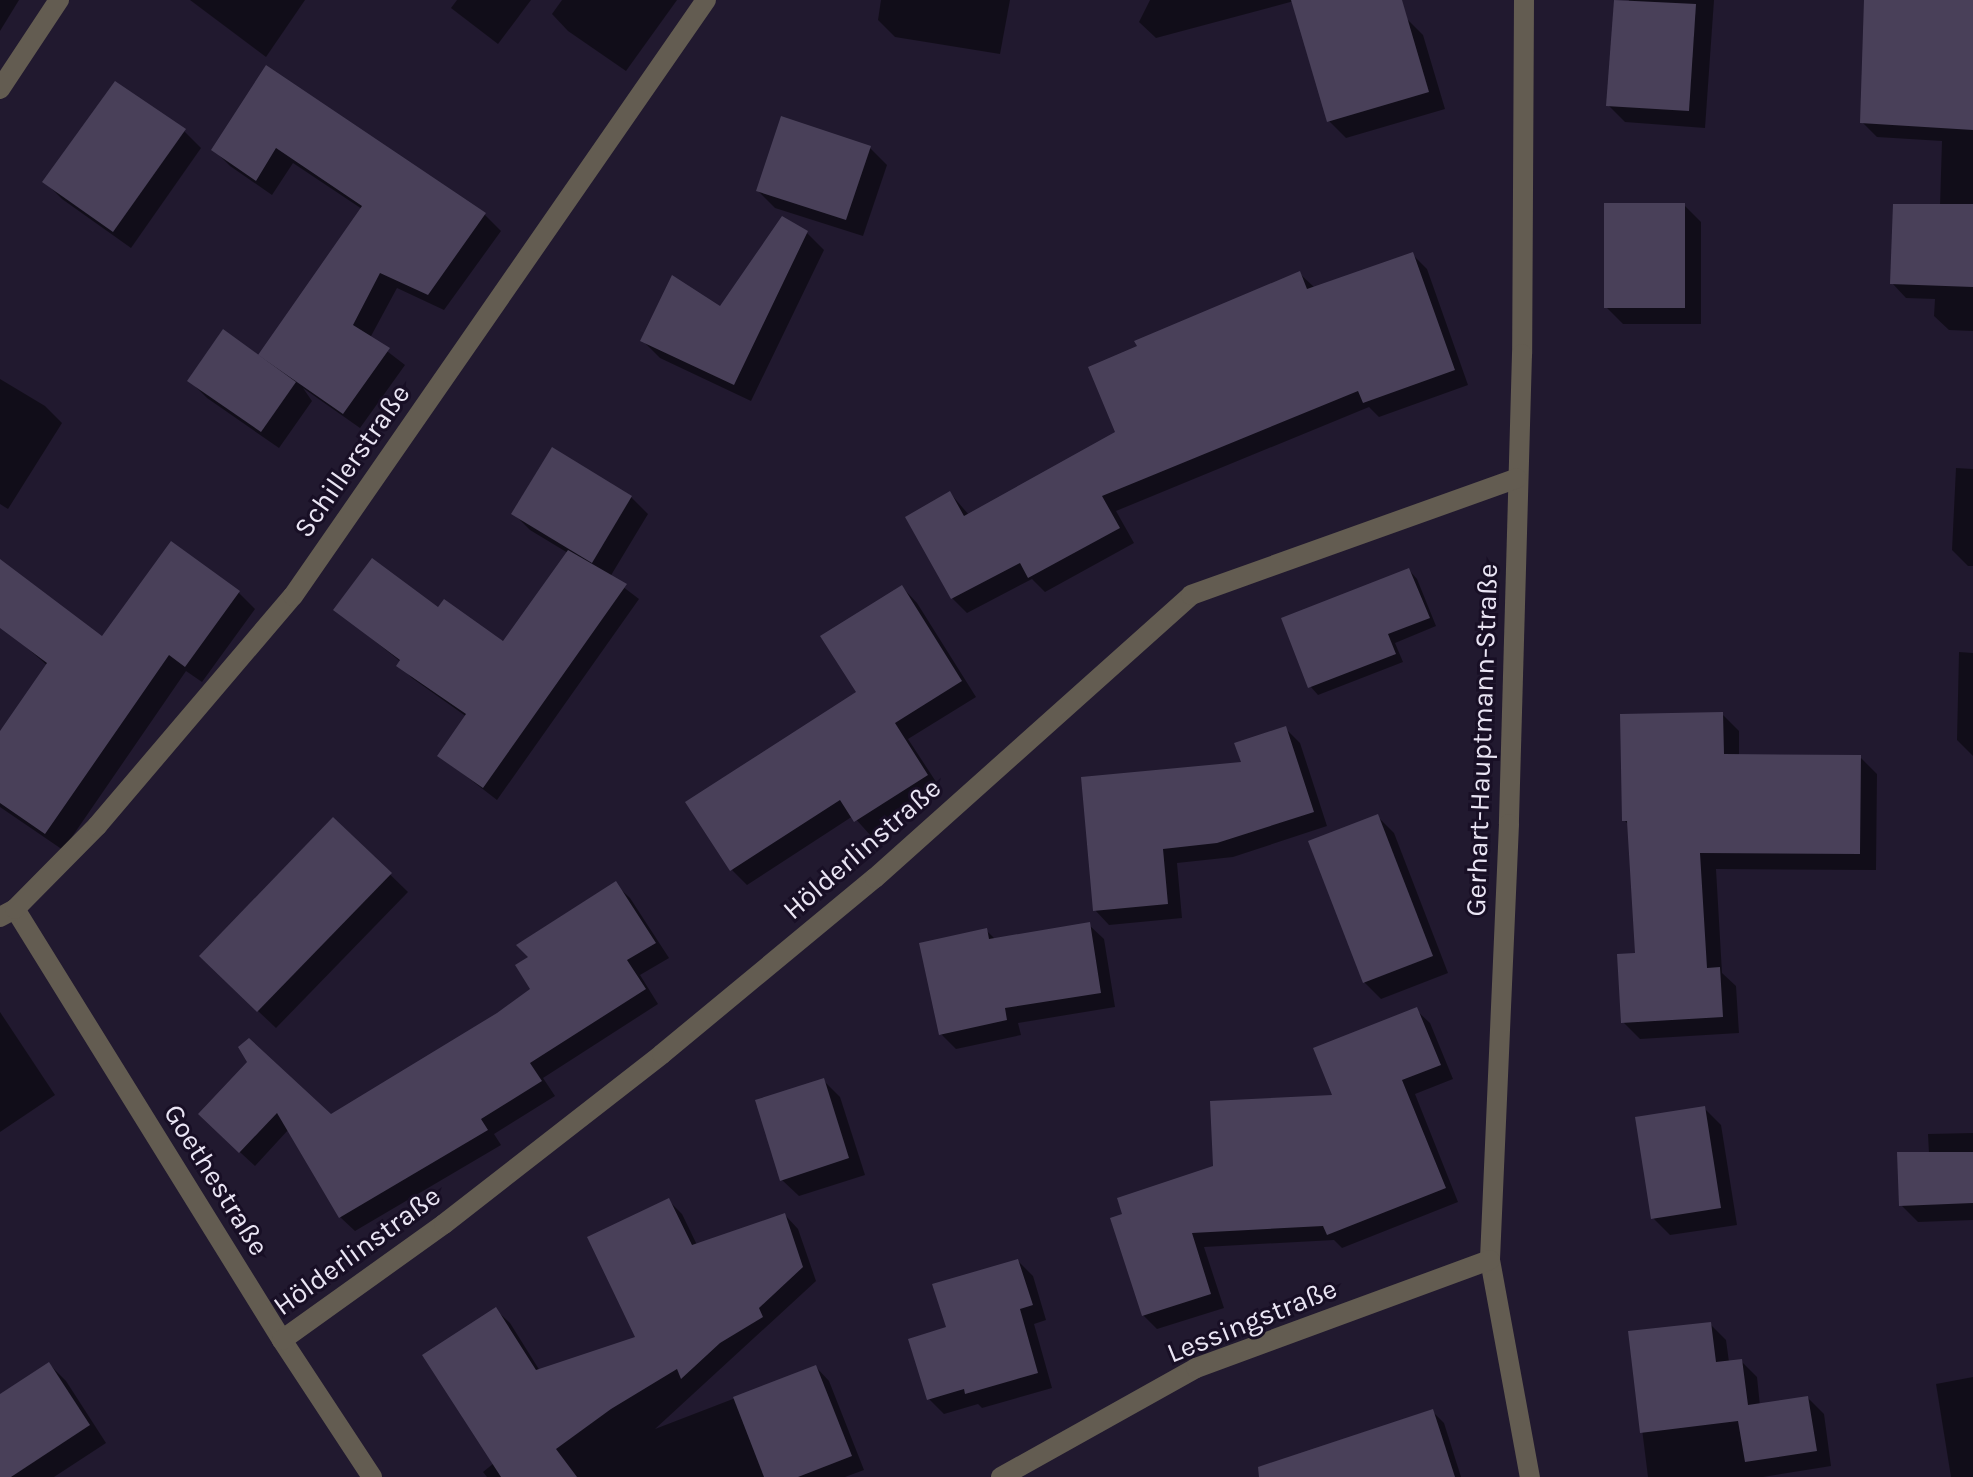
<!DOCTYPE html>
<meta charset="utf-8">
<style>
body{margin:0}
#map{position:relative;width:1973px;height:1477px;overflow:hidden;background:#21192f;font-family:Karla,sans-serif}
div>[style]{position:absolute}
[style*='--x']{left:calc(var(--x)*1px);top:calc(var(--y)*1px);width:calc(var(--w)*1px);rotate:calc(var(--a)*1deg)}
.shadow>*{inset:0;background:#0007}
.building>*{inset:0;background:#494059}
.minor>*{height:20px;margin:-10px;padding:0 10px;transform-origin:10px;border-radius:10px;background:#635c51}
span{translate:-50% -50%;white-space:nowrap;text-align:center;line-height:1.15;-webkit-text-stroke:6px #180f25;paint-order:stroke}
.street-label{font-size:28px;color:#eae5f4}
</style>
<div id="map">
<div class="shadow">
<div style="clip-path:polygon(0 0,19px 0,0 31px)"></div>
<div style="clip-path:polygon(190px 0,305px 0,266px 57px)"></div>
<div style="clip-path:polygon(457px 0,531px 0,498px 44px,451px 8px)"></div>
<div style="clip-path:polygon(562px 0,677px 0,626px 71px,568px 31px,552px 14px)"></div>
<div style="clip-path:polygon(881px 0,1010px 0,1000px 54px,895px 37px,878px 20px)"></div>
<div style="clip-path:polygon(1150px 0,1356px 0,1406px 18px,1423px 35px,1445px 109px,1346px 138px,1329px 121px,1294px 1px,1156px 38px,1139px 22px)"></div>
<div style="clip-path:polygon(1629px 0,1714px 0,1705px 128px,1625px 122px,1608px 105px)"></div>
<div style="clip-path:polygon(1866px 0,1973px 0,1973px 331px,1949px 330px,1934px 316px,1935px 299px,1906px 298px,1892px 283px,1940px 206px,1942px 141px,1877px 137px,1862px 122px)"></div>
<div style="clip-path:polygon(266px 67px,485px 215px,501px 231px,444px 310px,397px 288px,370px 338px,405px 365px,360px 428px,303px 388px,312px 401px,279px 448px,207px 398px,190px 381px,266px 363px,362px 209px,293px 163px,272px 195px,230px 166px,214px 150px)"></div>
<div style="clip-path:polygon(184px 131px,201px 148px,131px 248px,62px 199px,45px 182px)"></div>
<div style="clip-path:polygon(870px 148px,887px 165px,863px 236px,775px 208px,758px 191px)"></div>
<div style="clip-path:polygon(1684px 205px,1701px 222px,1701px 324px,1623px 324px,1606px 307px)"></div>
<div style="clip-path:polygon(807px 233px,824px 250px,751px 401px,660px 358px,643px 341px,721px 309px)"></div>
<div style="clip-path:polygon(1412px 254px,1427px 269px,1468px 385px,1379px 417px,1369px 407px,1116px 511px,1134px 543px,1045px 592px,1032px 579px,967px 613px,952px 598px,950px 493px,969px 515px,1118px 433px,1139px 347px,1299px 273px,1315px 288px)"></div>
<div style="clip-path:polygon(0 379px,45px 406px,62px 423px,8px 509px,0 504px)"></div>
<div style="clip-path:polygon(1956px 468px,1973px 469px,1973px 566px,1968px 566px,1952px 550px)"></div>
<div style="clip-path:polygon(631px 497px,648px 514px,610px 577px,639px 599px,497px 800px,440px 756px,467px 717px,412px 678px,399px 665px,401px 662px,336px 610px,439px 609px,503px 644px,568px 553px,530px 530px,513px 513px)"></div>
<div style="clip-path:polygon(1409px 570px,1417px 579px,1436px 626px,1395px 643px,1403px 662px,1318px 695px,1310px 686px)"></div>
<div style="clip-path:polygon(902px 587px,917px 603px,976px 697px,908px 739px,942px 791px,871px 836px,853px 816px,747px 885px,732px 870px,858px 692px)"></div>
<div style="clip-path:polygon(238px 592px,255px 609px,202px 682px,186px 671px,63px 850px,0 807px,0 735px,48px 666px,4px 628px,102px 639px)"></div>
<div style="clip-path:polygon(1959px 652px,1973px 653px,1973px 756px,1957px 740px)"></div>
<div style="clip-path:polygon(1722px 714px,1739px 731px,1739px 756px,1860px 757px,1877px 774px,1876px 870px,1716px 869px,1722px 973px,1736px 986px,1739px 1033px,1640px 1039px,1623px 1022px,1637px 955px,1629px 825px,1624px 820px)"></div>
<div style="clip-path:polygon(1285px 728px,1300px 743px,1327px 826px,1233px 857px,1177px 863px,1182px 918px,1109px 925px,1095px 910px,1243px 763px)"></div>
<div style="clip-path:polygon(1377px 816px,1394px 833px,1448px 973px,1381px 999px,1364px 982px)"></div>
<div style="clip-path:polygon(333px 819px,408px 892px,276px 1028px,218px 973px)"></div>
<div style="clip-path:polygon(615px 884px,630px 898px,669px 958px,640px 975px,658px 1004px,543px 1078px,555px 1096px,494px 1134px,501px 1145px,355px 1231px,340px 1217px,289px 1129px,255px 1166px,215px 1129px,249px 1063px,330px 1117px,499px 1015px,533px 990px)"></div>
<div style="clip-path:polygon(1089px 925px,1104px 939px,1115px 1007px,1018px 1023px,1021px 1035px,956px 1049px,941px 1034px,986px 930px,996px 940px)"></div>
<div style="clip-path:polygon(1416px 1010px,1430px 1023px,1453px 1079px,1415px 1094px,1458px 1202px,1342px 1248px,1334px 1240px,1204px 1247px,1224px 1308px,1157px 1329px,1143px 1315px,1215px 1167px,1335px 1097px)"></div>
<div style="clip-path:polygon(0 1012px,55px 1095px,0 1132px)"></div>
<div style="clip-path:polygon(823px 1080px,840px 1097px,865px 1175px,799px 1196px,782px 1180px)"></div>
<div style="clip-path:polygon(1704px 1108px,1721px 1125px,1737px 1225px,1670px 1235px,1653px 1218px)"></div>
<div style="clip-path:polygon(1973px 1133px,1973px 1220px,1918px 1222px,1901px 1205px,1929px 1154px,1928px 1134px)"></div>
<div style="clip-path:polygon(669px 1201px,682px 1214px,697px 1245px,785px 1215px,798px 1229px,816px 1281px,655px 1429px,816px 1367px,829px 1381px,864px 1470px,845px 1477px,487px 1477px,483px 1472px,494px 1463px,496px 1310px,510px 1323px,540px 1371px,638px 1338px)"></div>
<div style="clip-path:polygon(1018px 1261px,1033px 1276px,1046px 1320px,1034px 1324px,1052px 1388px,982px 1408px,978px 1404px,944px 1414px,929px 1399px,948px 1329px)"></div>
<div style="clip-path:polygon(1710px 1324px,1726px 1340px,1729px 1362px,1741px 1361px,1757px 1377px,1760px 1406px,1808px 1398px,1824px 1414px,1831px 1466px,1763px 1477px,1648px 1477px,1630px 1333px)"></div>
<div style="clip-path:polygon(49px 1364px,66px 1381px,106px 1443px,54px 1477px,0 1477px,0 1396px)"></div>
<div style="clip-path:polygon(1973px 1377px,1973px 1477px,1951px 1477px,1936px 1384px)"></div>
<div style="clip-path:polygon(1432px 1411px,1444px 1423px,1461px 1477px,1362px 1477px)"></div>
</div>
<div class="building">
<div style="clip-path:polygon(1291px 0,1402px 0,1429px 92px,1327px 122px)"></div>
<div style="clip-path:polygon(1614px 0,1696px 4px,1689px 111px,1606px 106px)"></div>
<div style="clip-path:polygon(1864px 0,1973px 0,1973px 130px,1860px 123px)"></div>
<div style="clip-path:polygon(266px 65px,486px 213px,428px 295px,380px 273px,353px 325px,390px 348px,343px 414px,258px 355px,362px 206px,276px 148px,256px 181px,211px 150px)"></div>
<div style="clip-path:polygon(115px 81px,186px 129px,113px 232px,42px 182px)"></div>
<div style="clip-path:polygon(781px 116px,871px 146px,846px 220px,756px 191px)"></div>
<div style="clip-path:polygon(1604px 203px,1685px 203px,1685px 308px,1604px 308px)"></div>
<div style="clip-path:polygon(1893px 204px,1973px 204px,1973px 287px,1890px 284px)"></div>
<div style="clip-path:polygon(782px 216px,808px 231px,734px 385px,640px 341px,672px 275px,720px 306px)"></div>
<div style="clip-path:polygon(1413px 252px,1455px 370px,1363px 403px,1358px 391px,1102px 496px,1120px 528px,1028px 578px,1020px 563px,951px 599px,905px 517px,950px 491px,964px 516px,1115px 432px,1088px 367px,1137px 346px,1134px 341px,1300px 271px,1307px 289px)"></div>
<div style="clip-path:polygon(223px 329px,296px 382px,261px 432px,187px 381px)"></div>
<div style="clip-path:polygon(552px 447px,632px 496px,592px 563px,511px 514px)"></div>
<div style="clip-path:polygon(171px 541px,240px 591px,185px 667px,169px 655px,45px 834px,0 803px,0 731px,47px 663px,0 628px,0 559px,102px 636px)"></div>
<div style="clip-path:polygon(568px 550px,627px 584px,483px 788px,437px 756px,466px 714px,396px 666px,400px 660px,333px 610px,372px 558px,438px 607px,444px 599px,503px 641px)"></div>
<div style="clip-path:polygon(1409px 568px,1430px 618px,1388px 634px,1396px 654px,1308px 688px,1281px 618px)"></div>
<div style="clip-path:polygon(902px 585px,962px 681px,895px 723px,928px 775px,854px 822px,840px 800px,730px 871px,685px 802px,856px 692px,820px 636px)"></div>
<div style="clip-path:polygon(1723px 712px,1724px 754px,1861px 755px,1860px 854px,1700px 853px,1707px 968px,1720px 967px,1723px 1017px,1621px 1023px,1617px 954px,1635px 953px,1627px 821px,1622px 821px,1620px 714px)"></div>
<div style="clip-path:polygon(1286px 726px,1314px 812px,1217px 843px,1163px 849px,1168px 904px,1093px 911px,1081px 777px,1241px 762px,1234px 743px)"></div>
<div style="clip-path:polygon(1378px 814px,1433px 956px,1363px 983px,1308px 841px)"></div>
<div style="clip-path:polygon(333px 817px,392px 873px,257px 1012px,199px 956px)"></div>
<div style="clip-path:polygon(616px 881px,656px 943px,627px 960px,646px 989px,530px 1063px,542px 1081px,481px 1119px,488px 1130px,339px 1218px,277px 1113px,239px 1153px,198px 1114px,247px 1062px,238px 1047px,249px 1038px,331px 1114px,497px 1013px,530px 989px,515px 965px,528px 957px,516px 945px)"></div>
<div style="clip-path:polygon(1090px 922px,1101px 993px,1005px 1008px,1007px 1020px,939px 1035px,919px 943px,987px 928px,989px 939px)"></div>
<div style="clip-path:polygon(1417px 1007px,1441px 1065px,1402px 1080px,1446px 1188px,1327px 1235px,1323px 1226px,1192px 1233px,1211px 1294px,1142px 1316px,1110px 1218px,1122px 1214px,1117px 1198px,1213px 1166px,1210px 1101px,1332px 1095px,1313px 1048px)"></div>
<div style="clip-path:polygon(824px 1078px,849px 1158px,780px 1181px,755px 1100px)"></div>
<div style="clip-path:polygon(1705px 1106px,1721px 1208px,1651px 1219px,1635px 1117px)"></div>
<div style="clip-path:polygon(1897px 1152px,1973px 1152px,1973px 1203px,1899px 1206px)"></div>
<div style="clip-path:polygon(669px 1198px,692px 1245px,785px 1213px,803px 1267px,759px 1308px,763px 1317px,720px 1343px,681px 1379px,677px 1369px,611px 1409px,556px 1449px,577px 1477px,501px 1477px,422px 1355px,496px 1307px,536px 1370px,635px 1337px,587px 1237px)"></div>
<div style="clip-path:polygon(1018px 1259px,1033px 1305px,1020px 1309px,1038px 1373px,965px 1394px,964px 1389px,927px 1400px,908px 1339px,946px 1327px,932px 1284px)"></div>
<div style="clip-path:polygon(1711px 1322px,1716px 1362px,1742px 1359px,1748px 1405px,1808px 1396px,1817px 1451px,1745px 1462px,1738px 1421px,1640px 1433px,1628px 1331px)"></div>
<div style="clip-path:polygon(49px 1362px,90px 1425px,11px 1477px,0 1477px,0 1394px)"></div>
<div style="clip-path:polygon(816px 1365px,852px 1456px,798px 1477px,764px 1477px,733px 1397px)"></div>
<div style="clip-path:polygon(1433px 1409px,1455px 1477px,1259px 1477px,1258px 1467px)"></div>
</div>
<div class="minor">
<div style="--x:1524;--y:0;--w:354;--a:90.3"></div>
<div style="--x:1522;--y:354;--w:470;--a:91.6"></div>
<div style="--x:1509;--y:824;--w:436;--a:92.5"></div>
<div style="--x:1490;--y:1260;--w:221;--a:79.6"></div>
<div style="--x:0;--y:89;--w:107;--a:-56.5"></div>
<div style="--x:15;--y:909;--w:507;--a:58.22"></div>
<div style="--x:282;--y:1340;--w:164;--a:56.7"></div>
<div style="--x:0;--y:917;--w:17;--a:-28"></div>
<div style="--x:15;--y:909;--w:117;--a:-45.3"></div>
<div style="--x:97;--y:826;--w:302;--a:-49.6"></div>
<div style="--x:293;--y:596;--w:725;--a:-55.28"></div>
<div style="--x:282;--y:1340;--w:199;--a:-35.6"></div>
<div style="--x:444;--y:1224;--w:276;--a:-37.9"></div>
<div style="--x:662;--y:1054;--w:276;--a:-39.6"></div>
<div style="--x:875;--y:878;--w:424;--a:-41.8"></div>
<div style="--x:1191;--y:595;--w:346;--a:-19.7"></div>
<div style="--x:1001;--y:1477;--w:223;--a:-29.2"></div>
<div style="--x:1196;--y:1368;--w:313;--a:-20.2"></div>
</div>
<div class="street-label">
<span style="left:352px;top:461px;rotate:-55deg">Schillerstraße</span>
<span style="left:1482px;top:740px;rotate:-88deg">Gerhart-Hauptmann-Straße</span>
<span style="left:862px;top:849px;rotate:-41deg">Hölderlinstraße</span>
<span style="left:216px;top:1180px;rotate:58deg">Goethestraße</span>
<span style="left:357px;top:1251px;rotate:-36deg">Hölderlinstraße</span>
<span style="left:1252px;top:1321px;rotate:-22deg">Lessingstraße</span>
</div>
</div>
